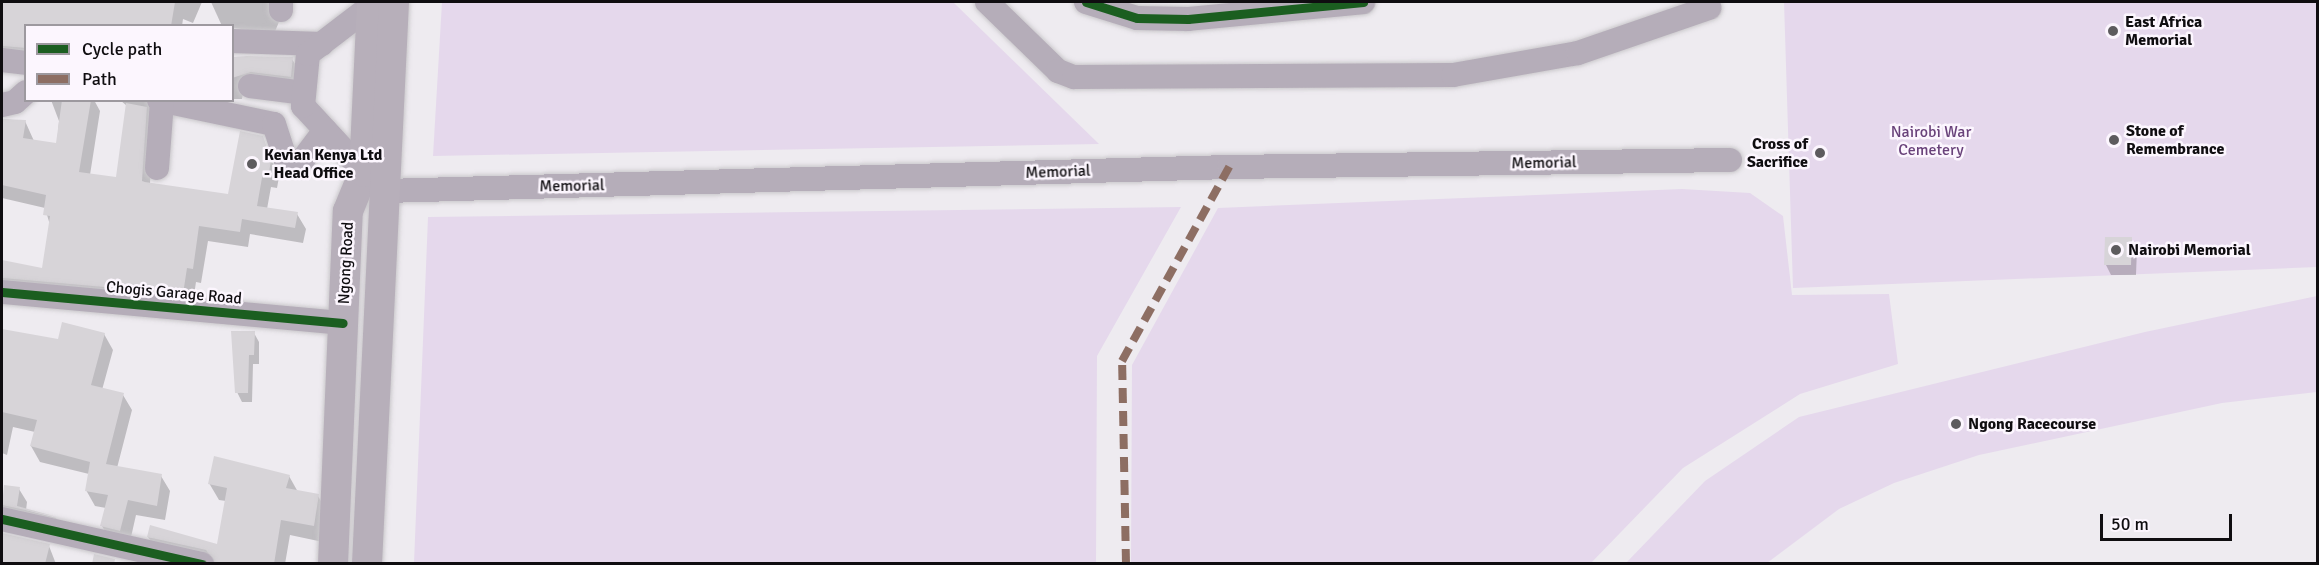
<!DOCTYPE html>
<style>
body{margin:0}
#map{position:relative;width:2319px;height:565px;overflow:hidden;background:#eeebf0;font-family:Signika,sans-serif}
div>[style]{position:absolute}
[style*='--x']{left:calc(var(--x)*1px);top:calc(var(--y)*1px);width:calc(var(--w)*1px);rotate:calc(var(--a)*1deg)}
.green>*{inset:0;background:#e5d8ec}
.shadow>*{inset:0;background:#0003}
.building>*{inset:0;background:#d7d4d8}
.roads{filter:drop-shadow(0 0 2px #cac8cb) drop-shadow(0 0 2px #cac8cb)}
.minor>*{height:24px;margin:-12px;padding:0 12px;transform-origin:12px;border-radius:12px;background:#b5adb9}
.major>*{height:30px;margin:-15px;padding:0 15px;transform-origin:15px;border-radius:15px;background:#b7afba}
.quiet>*{height:8px;margin-top:-4px;transform-origin:0;background:repeating-linear-gradient(90deg,#8d6e63 0 15px,transparent 0 23px)}
.cycleway>*{height:9px;margin:-4.5px;padding:0 4.5px;transform-origin:4.5px;border-radius:4.5px;background:#1b5e20}
.dots>*{width:16px;height:16px;translate:-50% -50%;box-sizing:border-box;border:3px solid #fcf6fe;border-radius:50%}
span{translate:-50% -50%;white-space:nowrap;text-align:center;line-height:1.15;-webkit-text-stroke:5px #fcf6fe;paint-order:stroke}
.poi-label{font-size:16px;color:#0f0d10;font-weight:700}
.left{translate:0 -50%;text-align:left}
.right{translate:-100% -50%;text-align:right}
.park-label{font-size:16px;color:#69427a}
.street-label{font-size:16px;color:#0f0d10}
.frame{position:absolute;inset:0;border:3px solid #0f0d10;pointer-events:none}
.legend{position:absolute;left:24px;top:24px;width:210px;height:78px;box-sizing:border-box;background:#fcf6fe;border:2px solid #9d999f;margin:0;padding:8px 10px;list-style:none;font-size:18px;color:#0f0d10}
.legend li{display:flex;align-items:center;gap:12px;height:30px}
.legend b{width:30px;border:2px solid #9d999f}
.scale{position:absolute;left:2100px;top:514px;width:132px;height:27px;box-sizing:border-box;border:3px solid #0f0d10;border-top:0;padding-left:8px;font-size:18px;line-height:21px;white-space:nowrap;color:#0f0d10;-webkit-text-stroke:4px #fcf6fe;paint-order:stroke}
</style>
<div id="map">
<div class="green">
<div style="clip-path:polygon(442px 2px,953px 2px,1099px 144px,433px 156px)"></div>
<div style="clip-path:polygon(1784px 2px,2317px 2px,2317px 267px,1793px 288px)"></div>
<div style="clip-path:polygon(1682px 189px,1750px 193px,1783px 216px,1792px 295px,1889px 294px,1898px 364px,1800px 394px,1683px 468px,1591px 563px,1131px 563px,1132px 365px,1218px 208px)"></div>
<div style="clip-path:polygon(1181px 207px,1097px 356px,1096px 563px,414px 563px,428px 217px)"></div>
<div style="clip-path:polygon(2317px 296px,2317px 392px,2222px 403px,1979px 455px,1894px 483px,1839px 509px,1767px 563px,1626px 563px,1705px 481px,1799px 417px,2145px 332px)"></div>
</div>
<div class="shadow">
<div style="clip-path:polygon(2px 2px,108px 4px,202px 2px,193px 23px,183px 19px,182px 26px,26px 26px,26px 62px,2px 67px)"></div>
<div style="clip-path:polygon(211px 2px,278px 2px,283px 12px,274px 34px,222px 26px)"></div>
<div style="clip-path:polygon(232px 59px,292px 59px,298px 69px,297px 87px,244px 88px,242px 99px,232px 99px)"></div>
<div style="clip-path:polygon(51px 100px,94px 100px,100px 111px,90px 175px,117px 179px,127px 106px,120px 100px,169px 100px,153px 113px,150px 184px,229px 196px,262px 138px,279px 177px,277px 188px,271px 187px,267px 209px,297px 214px,306px 229px,303px 243px,250px 234px,248px 247px,208px 241px,201px 283px,196px 282px,192px 309px,2px 298px,2px 262px,44px 269px,50px 225px,45px 208px,2px 198px,2px 119px,25px 121px,34px 141px,57px 144px,59px 121px)"></div>
<div style="clip-path:polygon(2131px 239px,2137px 249px,2136px 275px,2111px 275px,2106px 265px)"></div>
<div style="clip-path:polygon(2px 331px,59px 340px,104px 334px,113px 350px,102px 390px,123px 395px,132px 410px,117px 468px,161px 476px,170px 491px,165px 520px,136px 515px,129px 546px,111px 542px,102px 526px,106px 508px,95px 506px,86px 490px,89px 474px,40px 462px,31px 446px,35px 432px,13px 427px,7px 455px,2px 453px)"></div>
<div style="clip-path:polygon(254px 333px,259px 342px,259px 364px,253px 364px,252px 402px,242px 402px,237px 392px)"></div>
<div style="clip-path:polygon(289px 476px,298px 492px,318px 496px,327px 512px,323px 542px,290px 535px,285px 564px,199px 564px,158px 553px,148px 537px,218px 546px,226px 501px,219px 500px,209px 483px)"></div>
<div style="clip-path:polygon(19px 489px,27px 502px,26px 510px,56px 518px,63px 529px,2px 522px,2px 501px)"></div>
<div style="clip-path:polygon(2px 534px,49px 546px,56px 564px,2px 564px)"></div>
</div>
<div class="building">
<div style="clip-path:polygon(2px 2px,175px 2px,171px 26px,26px 26px,26px 48px,2px 46px)"></div>
<div style="clip-path:polygon(247px 56px,293px 57px,291px 77px,251px 72px,232px 78px,232px 57px)"></div>
<div style="clip-path:polygon(62px 100px,91px 100px,79px 172px,116px 177px,126px 103px,147px 107px,142px 181px,145px 182px,228px 194px,240px 131px,263px 136px,271px 160px,269px 173px,263px 172px,257px 206px,298px 212px,295px 228px,242px 219px,240px 232px,199px 226px,193px 269px,187px 268px,183px 294px,2px 278px,2px 260px,42px 268px,50px 216px,43px 215px,46px 195px,2px 185px,2px 119px,26px 120px,23px 138px,56px 143px)"></div>
<div style="clip-path:polygon(2105px 237px,2132px 237px,2131px 265px,2104px 265px)"></div>
<div style="clip-path:polygon(62px 322px,105px 333px,91px 385px,124px 393px,106px 464px,162px 474px,157px 506px,128px 500px,120px 531px,100px 526px,108px 495px,85px 491px,90px 462px,30px 446px,37px 420px,2px 412px,2px 329px,58px 339px)"></div>
<div style="clip-path:polygon(231px 331px,255px 331px,254px 355px,249px 355px,248px 393px,235px 393px)"></div>
<div style="clip-path:polygon(214px 456px,290px 475px,286px 488px,319px 494px,314px 526px,281px 520px,274px 564px,216px 564px,206px 550px,147px 537px,150px 525px,217px 544px,227px 488px,208px 484px)"></div>
<div style="clip-path:polygon(4px 485px,20px 487px,17px 506px,57px 517px,2px 505px)"></div>
<div style="clip-path:polygon(2px 533px,50px 544px,45px 564px,2px 564px)"></div>
<div style="clip-path:polygon(94px 554px,115px 559px,114px 564px,92px 564px)"></div>
</div>
<div class="roads">
<div class="minor">
<div style="--x:281;--y:2;--w:8;--a:90"></div>
<div style="--x:987;--y:2;--w:99;--a:44.2"></div>
<div style="--x:1058;--y:71;--w:17;--a:21"></div>
<div style="--x:1074;--y:77;--w:379;--a:-0.3"></div>
<div style="--x:1453;--y:75;--w:127;--a:-10"></div>
<div style="--x:1578;--y:53;--w:139;--a:-19"></div>
<div style="--x:1086;--y:2;--w:53;--a:17.4"></div>
<div style="--x:1137;--y:18;--w:51;--a:1.1"></div>
<div style="--x:1188;--y:19;--w:176;--a:-5.5"></div>
<div style="--x:232;--y:41;--w:90;--a:1.9"></div>
<div style="--x:2;--y:60;--w:24;--a:7"></div>
<div style="--x:250;--y:86;--w:54;--a:7.4"></div>
<div style="--x:159;--y:100;--w:117;--a:11.8"></div>
<div style="--x:274;--y:124;--w:38;--a:72"></div>
<div style="--x:286;--y:160;--w:15;--a:8"></div>
<div style="--x:301;--y:162;--w:40;--a:-53"></div>
<div style="--x:2;--y:105;--w:13;--a:-13"></div>
<div style="--x:15;--y:102;--w:15;--a:-42"></div>
<div style="--x:157;--y:168;--w:67;--a:-85.7"></div>
<div style="--x:364;--y:172;--w:90;--a:-132.7"></div>
<div style="--x:303;--y:106;--w:52;--a:-84.5"></div>
<div style="--x:308;--y:54;--w:81;--a:-37.4"></div>
<div style="--x:386;--y:191;--w:843;--a:-1.63"></div>
<div style="--x:1229;--y:167;--w:501;--a:-0.8"></div>
<div style="--x:2;--y:292;--w:342;--a:5.2"></div>
<div style="--x:2;--y:519;--w:205;--a:12.7"></div>
</div>
<div class="major">
<div style="--x:333;--y:564;--w:353;--a:-87.6"></div>
<div style="--x:348;--y:211;--w:42;--a:-67.7"></div>
<div style="--x:364;--y:172;--w:170;--a:-87.3"></div>
<div style="--x:367;--y:564;--w:563;--a:-87.25"></div>
</div>
</div>
<div class="quiet">
<div style="--x:1126;--y:564;--w:203;--a:-91.1"></div>
<div style="--x:1122;--y:361;--w:222;--a:-61.1"></div>
</div>
<div class="cycleway">
<div style="--x:1086;--y:2;--w:53;--a:17.4"></div>
<div style="--x:1137;--y:18;--w:51;--a:1.1"></div>
<div style="--x:1188;--y:19;--w:176;--a:-5.5"></div>
<div style="--x:2;--y:292;--w:342;--a:5.2"></div>
<div style="--x:2;--y:519;--w:205;--a:12.7"></div>
</div>
<div class="dots">
<div style="left:2113px;top:31px;background:#5d5b5e"></div>
<div style="left:2114px;top:140px;background:#5d5b5e"></div>
<div style="left:1820px;top:153px;background:#5d5b5e"></div>
<div style="left:252px;top:164px;background:#5d5b5e"></div>
<div style="left:2116px;top:250px;background:#5d5b5e"></div>
<div style="left:1956px;top:424px;background:#5d5b5e"></div>
</div>
<div class="poi-label">
<span class="left" style="left:2125px;top:31px">East Africa<br>Memorial</span>
<span class="left" style="left:2126px;top:140px">Stone of<br>Remembrance</span>
<span class="right" style="left:1808px;top:153px">Cross of<br>Sacrifice</span>
<span class="left" style="left:264px;top:164px">Kevian Kenya Ltd<br>- Head Office</span>
<span class="left" style="left:2128px;top:250px">Nairobi Memorial</span>
<span class="left" style="left:1968px;top:424px">Ngong Racecourse</span>
</div>
<div class="park-label">
<span style="left:1931px;top:141px">Nairobi War<br>Cemetery</span>
</div>
<div class="street-label">
<span style="left:1544px;top:163px;rotate:-1deg">Memorial</span>
<span style="left:1058px;top:172px;rotate:-2deg">Memorial</span>
<span style="left:572px;top:186px;rotate:-1deg">Memorial</span>
<span style="left:346px;top:263px;rotate:-87deg">Ngong Road</span>
<span style="left:174px;top:293px;rotate:5deg">Chogis Garage Road</span>
</div>
<div class="frame"></div>
<ul class="legend">
<li><b style="height:8px;background:#1b5e20"></b>Cycle path</li>
<li><b style="height:8px;background:#8d6e63"></b>Path</li>
</ul>
<div class="scale">50 m</div>
</div>
